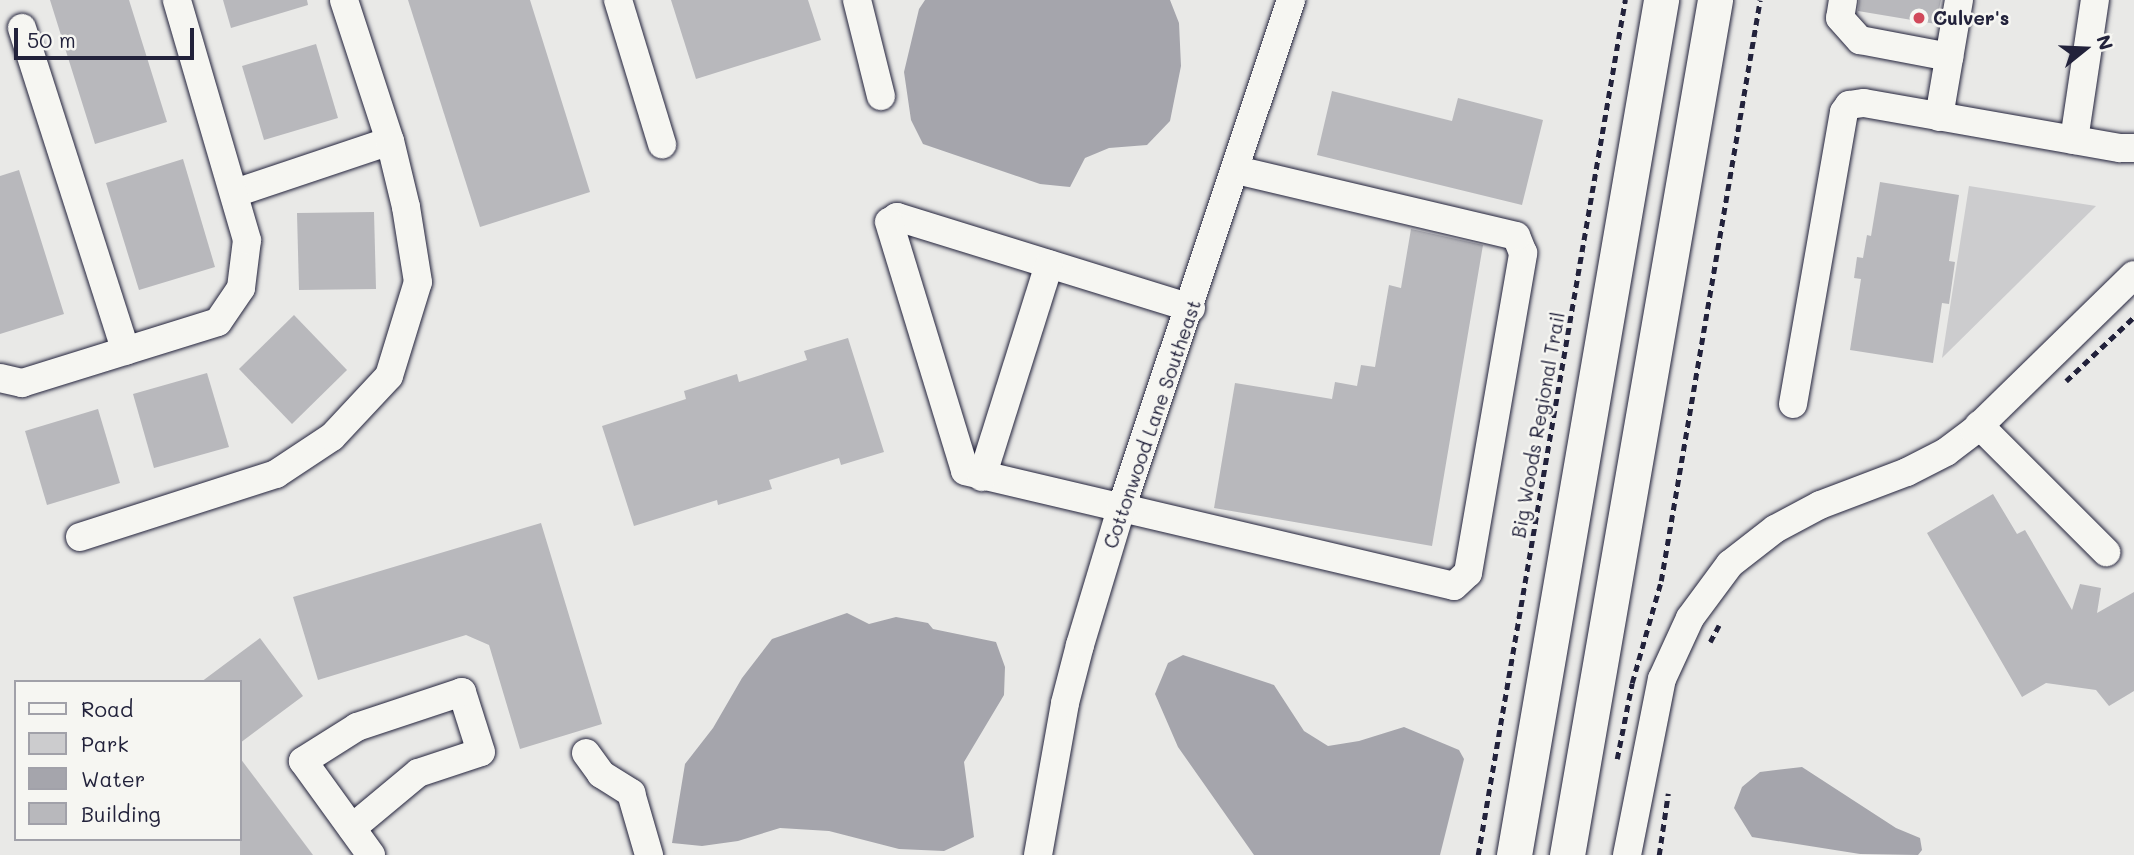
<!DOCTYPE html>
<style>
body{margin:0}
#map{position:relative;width:2134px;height:855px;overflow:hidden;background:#e9e9e7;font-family:Mali,sans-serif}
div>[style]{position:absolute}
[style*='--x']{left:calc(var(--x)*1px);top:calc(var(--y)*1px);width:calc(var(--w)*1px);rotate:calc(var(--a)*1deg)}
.green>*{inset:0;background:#ccccce}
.water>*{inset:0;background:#a5a5ac}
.building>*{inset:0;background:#b8b8bc}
.path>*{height:4.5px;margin-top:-2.25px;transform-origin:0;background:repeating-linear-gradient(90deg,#22223b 0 7px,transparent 0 12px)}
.roads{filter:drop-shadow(0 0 2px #22223b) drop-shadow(0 0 2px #22223b)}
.minor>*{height:28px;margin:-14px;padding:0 14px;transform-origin:14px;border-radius:14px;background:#f6f6f2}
.major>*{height:35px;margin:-17.5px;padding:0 17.5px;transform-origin:17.5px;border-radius:17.5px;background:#f6f6f2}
.dots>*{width:19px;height:19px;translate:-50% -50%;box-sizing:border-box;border:4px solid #f6f6f2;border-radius:50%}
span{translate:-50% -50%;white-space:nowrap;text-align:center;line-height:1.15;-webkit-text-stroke:5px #f6f6f2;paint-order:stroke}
.poi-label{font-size:19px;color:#22223b;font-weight:700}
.left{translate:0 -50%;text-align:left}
.street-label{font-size:19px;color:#22223b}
.legend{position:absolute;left:14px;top:680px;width:228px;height:161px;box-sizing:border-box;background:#f6f6f2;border:2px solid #a1a1a9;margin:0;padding:9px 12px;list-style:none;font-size:21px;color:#22223b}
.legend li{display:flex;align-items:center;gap:14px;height:35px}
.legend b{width:35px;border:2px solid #a1a1a9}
.north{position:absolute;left:2050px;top:14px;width:70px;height:70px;-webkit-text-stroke:5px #f6f6f2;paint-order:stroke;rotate:72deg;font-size:19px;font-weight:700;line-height:28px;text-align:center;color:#22223b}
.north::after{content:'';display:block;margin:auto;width:24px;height:32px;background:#22223b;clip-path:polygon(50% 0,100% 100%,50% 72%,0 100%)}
.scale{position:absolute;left:14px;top:28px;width:180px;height:32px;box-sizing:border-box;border:4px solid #22223b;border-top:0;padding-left:9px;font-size:21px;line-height:24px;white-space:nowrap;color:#22223b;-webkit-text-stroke:5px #f6f6f2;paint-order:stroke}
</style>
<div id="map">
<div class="green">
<div style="clip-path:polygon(1969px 186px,2096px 206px,1942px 358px)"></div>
</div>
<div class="water">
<div style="clip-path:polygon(925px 0,1170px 0,1179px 23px,1181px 66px,1170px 121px,1147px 145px,1109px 148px,1085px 158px,1070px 187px,1040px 184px,923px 144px,911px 120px,904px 72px,919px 9px)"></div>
<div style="clip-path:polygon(847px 613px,869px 624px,896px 617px,928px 623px,933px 629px,996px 642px,1005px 667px,1004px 695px,964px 762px,974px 837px,944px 851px,899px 849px,829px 831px,780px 828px,738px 841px,702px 846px,672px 843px,685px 764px,713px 728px,742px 678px,772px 639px)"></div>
<div style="clip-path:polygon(1183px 655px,1274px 685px,1304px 731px,1328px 746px,1359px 741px,1404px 727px,1459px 750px,1464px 759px,1440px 855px,1254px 855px,1178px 747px,1155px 694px,1168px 663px)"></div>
<div style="clip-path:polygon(1802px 767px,1896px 828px,1920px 838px,1922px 850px,1918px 855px,1860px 854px,1752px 837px,1734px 808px,1742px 787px,1760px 772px)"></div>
</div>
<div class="building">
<div style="clip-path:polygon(50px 0,129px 0,167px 122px,95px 144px)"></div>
<div style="clip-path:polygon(223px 0,307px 0,308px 5px,231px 28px)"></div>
<div style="clip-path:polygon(408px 0,530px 0,590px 192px,480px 227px)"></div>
<div style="clip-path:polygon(671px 0,808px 0,821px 40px,696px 79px)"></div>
<div style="clip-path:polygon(1859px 0,1941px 0,1936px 24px,1858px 11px)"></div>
<div style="clip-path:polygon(316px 44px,338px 118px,264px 140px,242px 66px)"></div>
<div style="clip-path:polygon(1332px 91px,1452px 121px,1458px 98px,1543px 120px,1522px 205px,1317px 155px)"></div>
<div style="clip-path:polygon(183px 159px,215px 267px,139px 290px,106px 183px)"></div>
<div style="clip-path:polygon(19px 170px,64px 314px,0 334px,0 176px)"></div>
<div style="clip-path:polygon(1880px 182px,1959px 195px,1949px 261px,1955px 262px,1949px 304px,1942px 303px,1933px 363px,1850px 350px,1861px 279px,1854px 278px,1857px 257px,1863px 258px,1867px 235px,1871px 236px)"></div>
<div style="clip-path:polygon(374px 212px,376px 289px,299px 290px,297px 213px)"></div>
<div style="clip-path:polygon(1411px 229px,1483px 245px,1432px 546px,1214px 508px,1235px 383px,1332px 399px,1335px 382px,1357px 386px,1361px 365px,1375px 367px,1389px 285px,1401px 288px)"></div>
<div style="clip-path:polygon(294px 315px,347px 370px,292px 424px,239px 369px)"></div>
<div style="clip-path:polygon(848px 338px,884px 452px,841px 465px,839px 458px,769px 480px,772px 489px,718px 505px,717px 500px,634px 526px,602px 426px,686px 399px,684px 391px,737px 374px,739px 382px,807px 360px,804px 351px)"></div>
<div style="clip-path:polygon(207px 373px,229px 447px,154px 468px,133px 394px)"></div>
<div style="clip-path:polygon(98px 409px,120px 483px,47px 505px,25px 431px)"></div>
<div style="clip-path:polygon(1993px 494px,2017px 534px,2025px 530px,2072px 610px,2080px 584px,2101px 588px,2097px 613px,2134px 592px,2134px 691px,2109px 706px,2096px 690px,2046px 683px,2022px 697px,1927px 533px)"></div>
<div style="clip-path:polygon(541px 523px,602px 724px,520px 749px,489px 645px,466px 635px,318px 680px,293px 597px)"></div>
<div style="clip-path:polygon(260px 638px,303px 696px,240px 743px,240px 682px,201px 682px)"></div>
<div style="clip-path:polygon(240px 758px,313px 855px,240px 855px)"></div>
</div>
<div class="path">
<div style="--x:2066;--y:381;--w:93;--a:-43.3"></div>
<div style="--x:1710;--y:642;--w:19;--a:-62"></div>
<div style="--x:1617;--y:759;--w:77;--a:-78.8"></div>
<div style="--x:1632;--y:683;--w:106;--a:-74.1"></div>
<div style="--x:1661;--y:581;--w:589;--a:-80.33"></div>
<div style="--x:1478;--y:855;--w:868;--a:-80.24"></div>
<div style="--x:1659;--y:855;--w:62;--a:-81.6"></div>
</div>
<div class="roads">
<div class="minor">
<div style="--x:618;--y:0;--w:151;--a:73"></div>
<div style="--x:857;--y:0;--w:99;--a:76"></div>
<div style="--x:1843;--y:0;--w:18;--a:99"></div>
<div style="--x:1840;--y:18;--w:30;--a:48"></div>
<div style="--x:1860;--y:40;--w:91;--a:10.8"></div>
<div style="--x:22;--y:28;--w:339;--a:72.2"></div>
<div style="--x:1939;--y:117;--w:119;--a:-80.3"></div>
<div style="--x:2074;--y:140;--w:142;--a:-81.5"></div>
<div style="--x:235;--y:193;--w:163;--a:-18.5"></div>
<div style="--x:1191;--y:308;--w:308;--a:-162.8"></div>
<div style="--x:897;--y:217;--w:9;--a:148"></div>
<div style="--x:889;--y:222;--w:260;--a:73"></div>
<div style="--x:965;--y:471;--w:502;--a:13.23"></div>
<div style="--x:1454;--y:586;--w:19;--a:-43"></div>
<div style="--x:1468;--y:573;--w:325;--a:-80.2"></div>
<div style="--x:1523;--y:253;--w:18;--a:-112"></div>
<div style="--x:1516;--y:236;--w:288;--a:-166.7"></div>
<div style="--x:0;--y:378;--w:23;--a:13"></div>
<div style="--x:22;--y:383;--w:205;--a:-17.3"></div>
<div style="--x:218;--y:322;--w:41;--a:-55.9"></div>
<div style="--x:241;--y:288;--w:48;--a:-82.9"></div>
<div style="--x:247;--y:240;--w:250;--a:-106.3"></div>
<div style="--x:1793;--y:404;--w:296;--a:-80.1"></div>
<div style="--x:1844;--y:112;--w:9;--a:-54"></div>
<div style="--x:1849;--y:105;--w:15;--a:-8"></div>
<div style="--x:1864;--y:103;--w:260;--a:10"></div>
<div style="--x:2120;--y:148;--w:14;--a:0"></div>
<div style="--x:1979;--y:425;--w:180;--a:45"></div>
<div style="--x:982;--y:477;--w:223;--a:-72.5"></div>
<div style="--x:80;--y:537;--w:206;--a:-17.8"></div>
<div style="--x:276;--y:474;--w:67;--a:-33.5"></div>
<div style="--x:332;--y:437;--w:83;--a:-46.9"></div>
<div style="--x:389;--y:376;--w:98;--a:-72.9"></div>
<div style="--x:418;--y:282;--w:76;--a:-99.1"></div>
<div style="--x:406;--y:207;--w:68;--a:-103.6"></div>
<div style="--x:390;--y:141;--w:148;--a:-108.1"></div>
<div style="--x:586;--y:753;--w:26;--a:54"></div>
<div style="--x:601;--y:774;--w:36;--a:32"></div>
<div style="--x:631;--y:793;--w:65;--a:73.8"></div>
<div style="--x:352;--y:828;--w:86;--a:-39.8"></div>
<div style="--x:418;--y:773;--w:66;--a:-18.4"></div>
<div style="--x:481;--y:752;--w:63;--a:-107.6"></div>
<div style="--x:462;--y:692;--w:111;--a:161.6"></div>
<div style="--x:357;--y:727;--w:64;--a:147.8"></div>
<div style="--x:303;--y:761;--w:116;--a:54.1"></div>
<div style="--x:1038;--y:855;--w:154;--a:-79.9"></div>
<div style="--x:1065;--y:703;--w:60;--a:-75.5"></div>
<div style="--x:1080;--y:645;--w:142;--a:-73.2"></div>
<div style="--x:1121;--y:509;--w:537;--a:-71.53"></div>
<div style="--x:1627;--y:855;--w:179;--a:-78.8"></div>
<div style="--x:1662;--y:679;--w:67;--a:-65.3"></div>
<div style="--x:1690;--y:618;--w:67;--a:-53.5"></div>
<div style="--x:1730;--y:564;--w:57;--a:-37.9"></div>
<div style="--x:1775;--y:529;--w:51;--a:-28.1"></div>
<div style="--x:1820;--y:505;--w:93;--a:-20.8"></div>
<div style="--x:1907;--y:472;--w:44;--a:-27.1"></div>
<div style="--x:1946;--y:452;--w:35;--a:-37"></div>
<div style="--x:1974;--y:431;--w:223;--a:-44.3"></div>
</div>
<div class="major">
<div style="--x:1514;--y:855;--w:868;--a:-80.24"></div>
<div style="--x:1567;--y:855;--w:868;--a:-80.18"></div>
</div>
</div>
<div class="dots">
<div style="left:1919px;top:18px;background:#d1495b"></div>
</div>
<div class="poi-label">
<span class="left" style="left:1933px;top:18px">Culver's</span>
</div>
<div class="street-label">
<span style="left:1152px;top:424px;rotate:-71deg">Cottonwood Lane Southeast</span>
<span style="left:1538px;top:425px;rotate:-80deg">Big Woods Regional Trail</span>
</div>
<ul class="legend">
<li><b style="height:9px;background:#f6f6f2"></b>Road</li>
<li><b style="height:19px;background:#ccccce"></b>Park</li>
<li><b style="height:19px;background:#a5a5ac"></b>Water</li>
<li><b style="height:19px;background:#b8b8bc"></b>Building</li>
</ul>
<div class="north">N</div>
<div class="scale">50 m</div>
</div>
